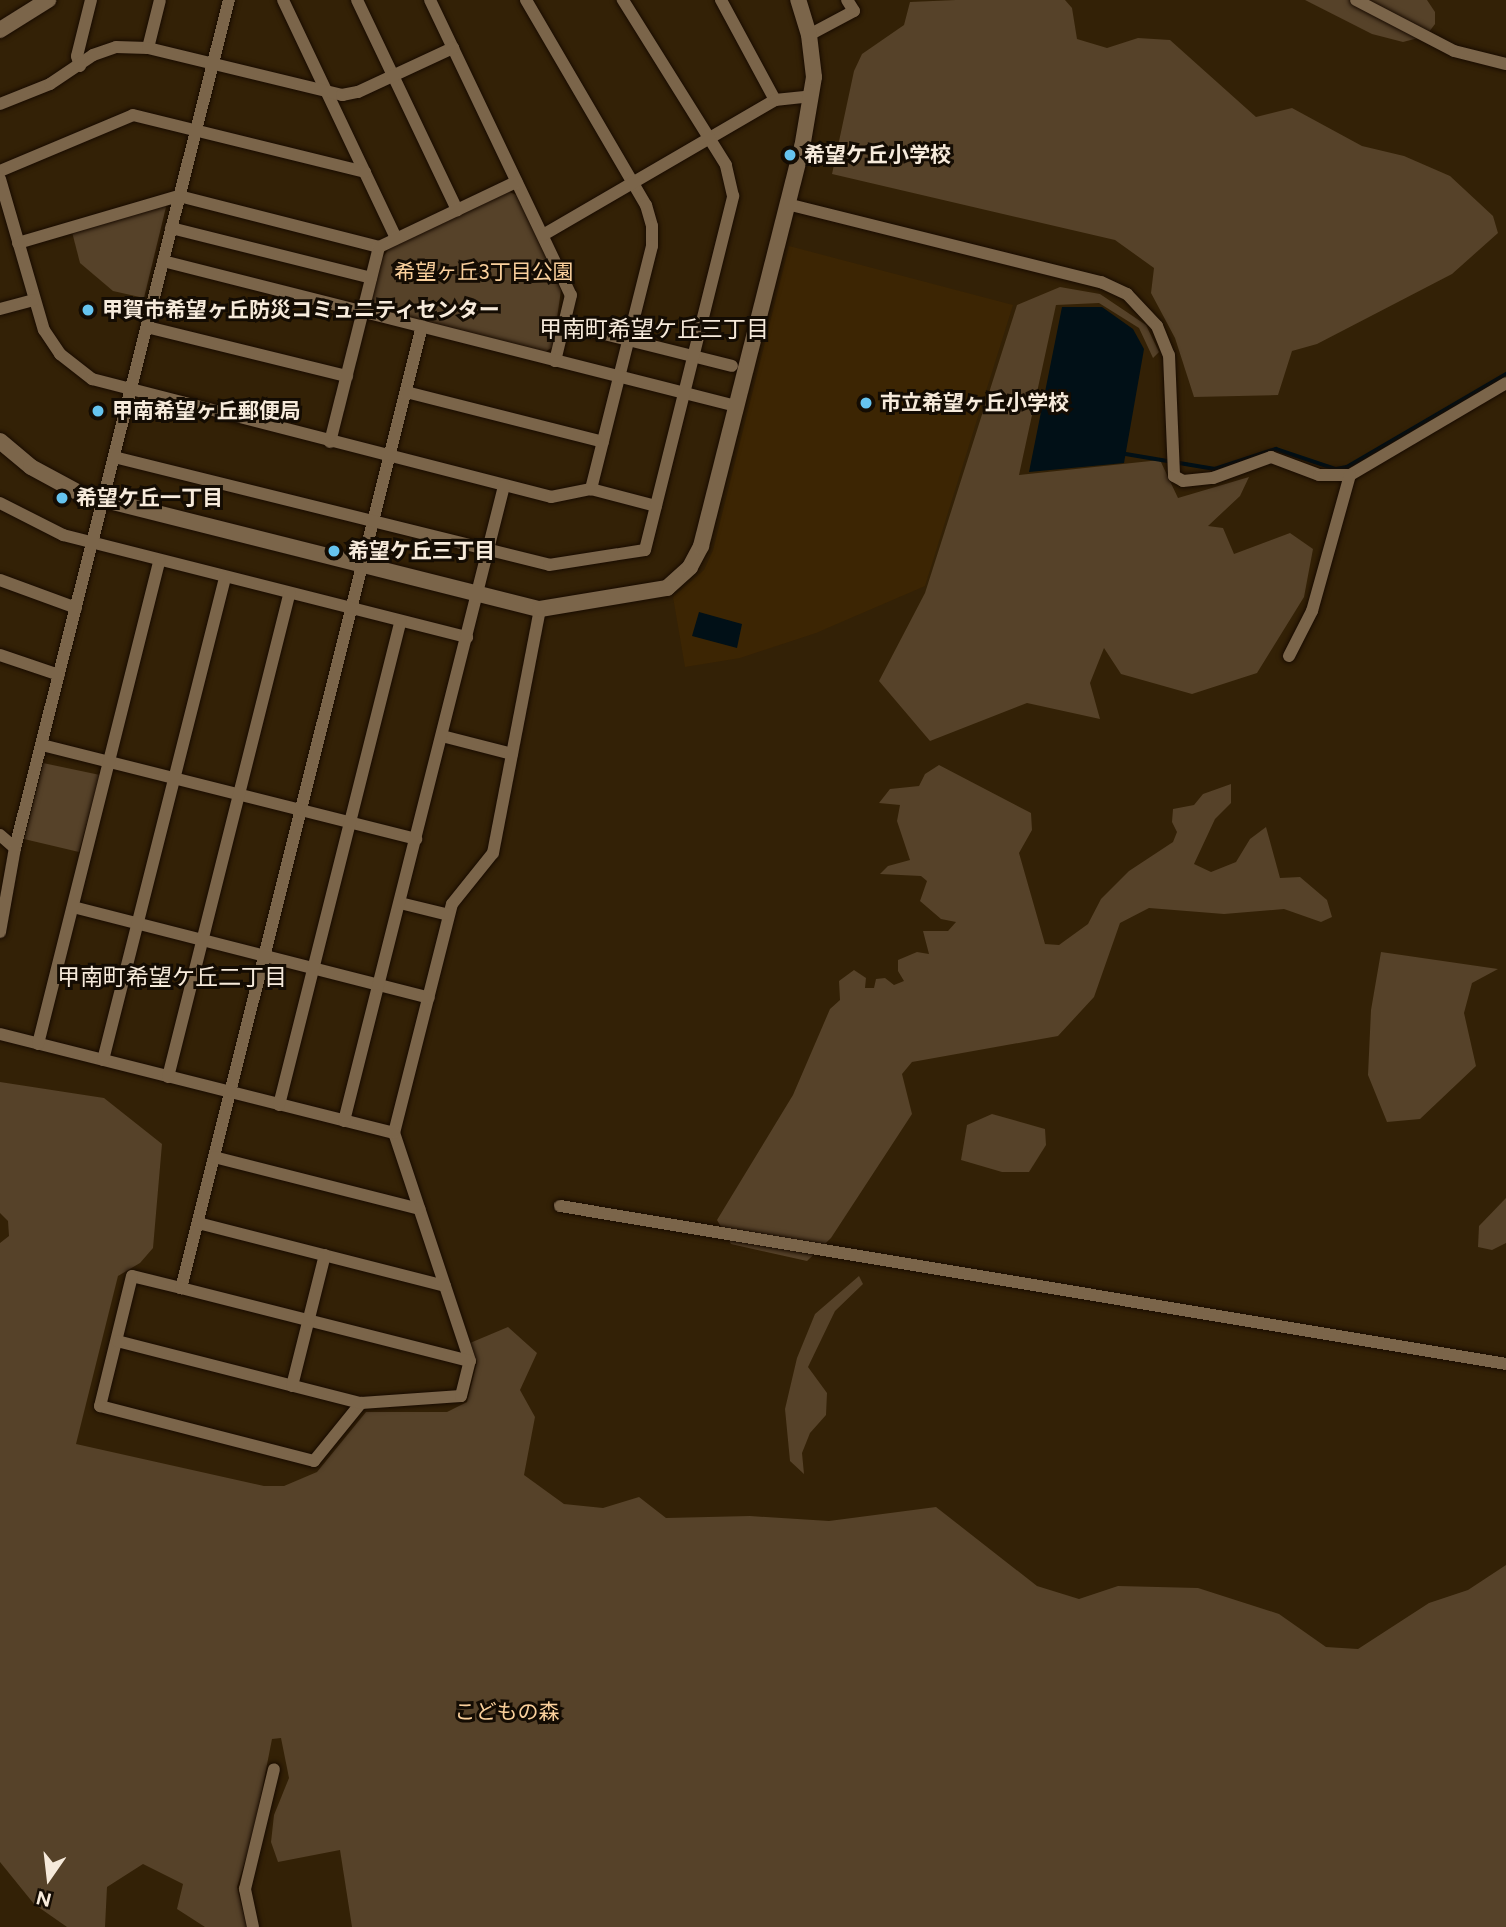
<!DOCTYPE html>
<meta charset="utf-8">
<style>
body{margin:0}
#map{position:relative;width:1506px;height:1927px;overflow:hidden;background:#332106;font-family:Figtree,"Noto Sans JP",sans-serif}
div>[style]{position:absolute}
[style*='--x']{left:calc(var(--x)*1px);top:calc(var(--y)*1px);width:calc(var(--w)*1px);rotate:calc(var(--a)*1deg)}
.built>*{inset:0;background:#3c2503}
.green>*{inset:0;background:#564229}
.water>*{inset:0;background:#011017}
.stream>*{height:3.5px;margin:-1.75px;padding:0 1.75px;transform-origin:1.75px;border-radius:1.75px;background:#011017}
.roads{filter:drop-shadow(0 0 2px #180b00) drop-shadow(0 0 2px #180b00)}
.minor>*{height:12px;margin:-6px;padding:0 6px;transform-origin:6px;border-radius:6px;background:#7b654a}
.tertiary>*{height:16px;margin:-8px;padding:0 8px;transform-origin:8px;border-radius:8px;background:#7b654a}
.dots>*{width:19px;height:19px;translate:-50% -50%;box-sizing:border-box;border:4px solid #140c03;border-radius:50%}
span{translate:-50% -50%;white-space:nowrap;text-align:center;line-height:1.15;-webkit-text-stroke:6px #140c03;paint-order:stroke}
.poi-label{font-size:21px;color:#f6eadb;font-weight:700}
.left{translate:0 -50%;text-align:left}
.park-label{font-size:21px;color:#fad09c}
.neighbourhood-label{font-size:23px;color:#f6eadb}
.north{position:absolute;left:14px;top:1843px;width:70px;height:70px;-webkit-text-stroke:5px #140c03;paint-order:stroke;rotate:194deg;font-size:19px;font-weight:700;line-height:28px;text-align:center;color:#f6eadb}
.north::after{content:'';display:block;margin:auto;width:24px;height:32px;background:#f6eadb;clip-path:polygon(50% 0,100% 100%,50% 72%,0 100%)}
</style>
<div id="map">
<div class="built">
<div style="clip-path:polygon(789px 246px,1013px 305px,925px 586px,816px 633px,740px 658px,685px 667px,673px 597px,704px 570px,713px 550px)"></div>
</div>
<div class="green">
<div style="clip-path:polygon(956px 0,1065px 0,1072px 8px,1077px 39px,1107px 48px,1138px 38px,1170px 40px,1256px 117px,1292px 108px,1362px 146px,1404px 156px,1450px 176px,1493px 216px,1498px 233px,1452px 274px,1317px 344px,1292px 351px,1278px 395px,1194px 397px,1175px 338px,1151px 293px,1154px 268px,1115px 240px,832px 174px,854px 71px,862px 54px,904px 25px,910px 2px)"></div>
<div style="clip-path:polygon(1305px 0,1427px 0,1435px 12px,1435px 24px,1426px 36px,1403px 42px,1372px 34px)"></div>
<div style="clip-path:polygon(507px 191px,517px 195px,561px 290px,553px 347px,545px 352px,378px 310px,371px 301px,383px 257px,391px 246px)"></div>
<div style="clip-path:polygon(167px 203px,144px 298px,113px 291px,80px 263px,72px 232px)"></div>
<div style="clip-path:polygon(1060px 287px,1100px 294px,1146px 325px,1159px 352px,1153px 358px,1139px 328px,1099px 303px,1056px 305px,1019px 475px,1160px 460px,1178px 498px,1249px 477px,1240px 496px,1208px 526px,1223px 528px,1234px 554px,1290px 533px,1313px 549px,1304px 597px,1257px 673px,1192px 694px,1121px 674px,1104px 648px,1090px 683px,1100px 719px,1027px 703px,930px 741px,879px 681px,925px 593px,1017px 305px)"></div>
<div style="clip-path:polygon(43px 763px,100px 775px,79px 852px,24px 839px)"></div>
<div style="clip-path:polygon(939px 765px,1031px 813px,1032px 830px,1019px 853px,1045px 944px,1059px 945px,1088px 924px,1101px 899px,1129px 871px,1173px 842px,1177px 832px,1172px 822px,1173px 809px,1194px 805px,1203px 794px,1231px 784px,1231px 803px,1215px 819px,1194px 864px,1211px 872px,1236px 862px,1250px 839px,1266px 827px,1280px 878px,1300px 877px,1327px 900px,1332px 917px,1321px 922px,1284px 909px,1224px 914px,1149px 908px,1120px 923px,1094px 997px,1058px 1036px,912px 1062px,902px 1074px,912px 1114px,831px 1238px,807px 1261px,731px 1244px,717px 1220px,793px 1095px,830px 1009px,840px 1000px,839px 981px,854px 970px,866px 978px,865px 988px,874px 988px,876px 979px,885px 978px,894px 985px,904px 981px,898px 971px,898px 960px,917px 952px,929px 954px,923px 931px,948px 931px,956px 922px,941px 919px,920px 901px,927px 881px,921px 876px,880px 874px,888px 866px,910px 860px,897px 821px,900px 805px,879px 803px,890px 789px,919px 786px,925px 774px)"></div>
<div style="clip-path:polygon(1381px 952px,1498px 969px,1472px 983px,1464px 1013px,1476px 1066px,1420px 1119px,1387px 1122px,1368px 1075px,1371px 1010px)"></div>
<div style="clip-path:polygon(0 1082px,104px 1098px,162px 1144px,153px 1248px,140px 1263px,118px 1276px,76px 1444px,264px 1486px,284px 1486px,317px 1472px,366px 1412px,447px 1412px,467px 1402px,477px 1362px,470px 1343px,508px 1327px,537px 1353px,520px 1390px,535px 1417px,524px 1475px,564px 1504px,603px 1508px,639px 1497px,666px 1518px,750px 1516px,829px 1521px,936px 1507px,1037px 1586px,1079px 1599px,1118px 1586px,1198px 1588px,1279px 1614px,1326px 1647px,1358px 1649px,1429px 1603px,1468px 1590px,1506px 1565px,1506px 1927px,352px 1927px,340px 1850px,278px 1862px,271px 1842px,274px 1815px,289px 1778px,281px 1738px,272px 1739px,253px 1836px,237px 1887px,247px 1927px,205px 1927px,177px 1909px,183px 1884px,143px 1864px,107px 1887px,105px 1927px,67px 1927px,34px 1904px,0 1862px,0 1243px,9px 1236px,8px 1221px,0 1213px)"></div>
<div style="clip-path:polygon(992px 1114px,1045px 1129px,1046px 1145px,1029px 1172px,1002px 1172px,961px 1160px,967px 1125px)"></div>
<div style="clip-path:polygon(1506px 1198px,1506px 1243px,1492px 1250px,1478px 1247px,1479px 1226px)"></div>
<div style="clip-path:polygon(859px 1276px,863px 1284px,835px 1311px,808px 1367px,827px 1393px,826px 1415px,810px 1433px,802px 1453px,804px 1474px,790px 1461px,785px 1409px,797px 1358px,815px 1314px)"></div>
</div>
<div class="water">
<div style="clip-path:polygon(1062px 307px,1102px 307px,1133px 329px,1144px 349px,1124px 463px,1029px 472px)"></div>
<div style="clip-path:polygon(699px 612px,742px 624px,737px 648px,692px 636px)"></div>
</div>
<div class="stream">
<div style="--x:1126;--y:454;--w:90;--a:9.6"></div>
<div style="--x:1215;--y:469;--w:64;--a:-18.2"></div>
<div style="--x:1276;--y:449;--w:63;--a:18.4"></div>
<div style="--x:1336;--y:469;--w:11;--a:-10"></div>
<div style="--x:1347;--y:467;--w:184;--a:-30.3"></div>
</div>
<div class="roads">
<div class="minor">
<div style="--x:283;--y:0;--w:263;--a:64.6"></div>
<div style="--x:357;--y:0;--w:233;--a:64.5"></div>
<div style="--x:430;--y:0;--w:327;--a:64.5"></div>
<div style="--x:571;--y:295;--w:68;--a:103.6"></div>
<div style="--x:526;--y:0;--w:238;--a:59.7"></div>
<div style="--x:646;--y:205;--w:22;--a:74"></div>
<div style="--x:652;--y:226;--w:20;--a:90"></div>
<div style="--x:652;--y:246;--w:251;--a:104.1"></div>
<div style="--x:721;--y:0;--w:114;--a:61.6"></div>
<div style="--x:1356;--y:0;--w:110;--a:27.5"></div>
<div style="--x:1454;--y:51;--w:54;--a:14"></div>
<div style="--x:809;--y:35;--w:51;--a:-28.1"></div>
<div style="--x:854;--y:11;--w:13;--a:-122"></div>
<div style="--x:148;--y:48;--w:49;--a:-76"></div>
<div style="--x:80;--y:66;--w:10;--a:-107"></div>
<div style="--x:77;--y:56;--w:58;--a:-76"></div>
<div style="--x:0;--y:104;--w:54;--a:-21.8"></div>
<div style="--x:50;--y:84;--w:52;--a:-34"></div>
<div style="--x:93;--y:55;--w:24;--a:-19"></div>
<div style="--x:116;--y:47;--w:32;--a:2"></div>
<div style="--x:148;--y:48;--w:200;--a:13.6"></div>
<div style="--x:342;--y:95;--w:16;--a:-11"></div>
<div style="--x:358;--y:92;--w:105;--a:-24.9"></div>
<div style="--x:0;--y:171;--w:144;--a:-22.8"></div>
<div style="--x:133;--y:115;--w:239;--a:13.8"></div>
<div style="--x:0;--y:179;--w:157;--a:73.8"></div>
<div style="--x:44;--y:330;--w:29;--a:56"></div>
<div style="--x:60;--y:354;--w:41;--a:38"></div>
<div style="--x:92;--y:379;--w:474;--a:14.4"></div>
<div style="--x:551;--y:497;--w:41;--a:-11.3"></div>
<div style="--x:591;--y:489;--w:67;--a:14.7"></div>
<div style="--x:787;--y:204;--w:324;--a:14"></div>
<div style="--x:1101;--y:282;--w:29;--a:25"></div>
<div style="--x:1127;--y:294;--w:44;--a:46.8"></div>
<div style="--x:1157;--y:326;--w:31;--a:68"></div>
<div style="--x:1169;--y:355;--w:121;--a:87.6"></div>
<div style="--x:1174;--y:476;--w:10;--a:29"></div>
<div style="--x:1183;--y:481;--w:30;--a:-6"></div>
<div style="--x:1213;--y:478;--w:62;--a:-19.9"></div>
<div style="--x:1271;--y:457;--w:51;--a:20.6"></div>
<div style="--x:1319;--y:475;--w:31;--a:0"></div>
<div style="--x:1350;--y:475;--w:181;--a:-30.5"></div>
<div style="--x:171;--y:228;--w:206;--a:14"></div>
<div style="--x:543;--y:235;--w:268;--a:-30.2"></div>
<div style="--x:775;--y:100;--w:37;--a:-6"></div>
<div style="--x:18;--y:243;--w:168;--a:-16.3"></div>
<div style="--x:179;--y:196;--w:206;--a:14.3"></div>
<div style="--x:163;--y:261;--w:591;--a:14.2"></div>
<div style="--x:0;--y:309;--w:34;--a:-15"></div>
<div style="--x:564;--y:324;--w:173;--a:14"></div>
<div style="--x:422;--y:326;--w:992;--a:104.06"></div>
<div style="--x:181;--y:1288;--w:50;--a:-166.2"></div>
<div style="--x:132;--y:1276;--w:134;--a:103.8"></div>
<div style="--x:100;--y:1406;--w:221;--a:14.4"></div>
<div style="--x:314;--y:1461;--w:75;--a:-51"></div>
<div style="--x:361;--y:1403;--w:100;--a:-4"></div>
<div style="--x:461;--y:1396;--w:36;--a:-76"></div>
<div style="--x:470;--y:1361;--w:240;--a:-108.4"></div>
<div style="--x:394;--y:1133;--w:236;--a:-75.8"></div>
<div style="--x:452;--y:904;--w:65;--a:-51.2"></div>
<div style="--x:493;--y:853;--w:248;--a:-79.1"></div>
<div style="--x:147;--y:327;--w:206;--a:13.8"></div>
<div style="--x:406;--y:392;--w:203;--a:14.2"></div>
<div style="--x:330;--y:442;--w:201;--a:-75.9"></div>
<div style="--x:379;--y:247;--w:152;--a:-25.4"></div>
<div style="--x:114;--y:457;--w:448;--a:13.9"></div>
<div style="--x:549;--y:565;--w:97;--a:-8.9"></div>
<div style="--x:645;--y:550;--w:365;--a:-76"></div>
<div style="--x:733;--y:196;--w:32;--a:-103"></div>
<div style="--x:726;--y:165;--w:195;--a:-122"></div>
<div style="--x:0;--y:503;--w:71;--a:26.9"></div>
<div style="--x:63;--y:535;--w:417;--a:14.2"></div>
<div style="--x:0;--y:580;--w:81;--a:20.2"></div>
<div style="--x:0;--y:655;--w:62;--a:18.7"></div>
<div style="--x:1289;--y:656;--w:51;--a:-62.9"></div>
<div style="--x:1312;--y:611;--w:141;--a:-74.4"></div>
<div style="--x:442;--y:736;--w:72;--a:14.4"></div>
<div style="--x:42;--y:745;--w:386;--a:14.1"></div>
<div style="--x:0;--y:835;--w:20;--a:41"></div>
<div style="--x:400;--y:903;--w:50;--a:13.8"></div>
<div style="--x:73;--y:907;--w:367;--a:14.3"></div>
<div style="--x:0;--y:932;--w:85;--a:-79.9"></div>
<div style="--x:15;--y:848;--w:875;--a:-75.84"></div>
<div style="--x:0;--y:1034;--w:406;--a:14.1"></div>
<div style="--x:38;--y:1044;--w:499;--a:-75.9"></div>
<div style="--x:103;--y:1060;--w:498;--a:-75.8"></div>
<div style="--x:168;--y:1077;--w:499;--a:-75.9"></div>
<div style="--x:279;--y:1105;--w:499;--a:-75.9"></div>
<div style="--x:344;--y:1121;--w:655;--a:-75.86"></div>
<div style="--x:214;--y:1157;--w:212;--a:14.2"></div>
<div style="--x:560;--y:1206;--w:959;--a:9.48"></div>
<div style="--x:198;--y:1223;--w:255;--a:14.3"></div>
<div style="--x:181;--y:1288;--w:298;--a:14.2"></div>
<div style="--x:117;--y:1341;--w:252;--a:14.3"></div>
<div style="--x:292;--y:1386;--w:135;--a:-75.9"></div>
<div style="--x:253;--y:1927;--w:39;--a:-102"></div>
<div style="--x:245;--y:1889;--w:123;--a:-76.4"></div>
</div>
<div class="tertiary">
<div style="--x:0;--y:30;--w:57;--a:-32"></div>
<div style="--x:0;--y:441;--w:40;--a:40"></div>
<div style="--x:31;--y:467;--w:57;--a:28.4"></div>
<div style="--x:81;--y:494;--w:473;--a:14.1"></div>
<div style="--x:540;--y:609;--w:129;--a:-9.4"></div>
<div style="--x:667;--y:588;--w:31;--a:-42"></div>
<div style="--x:690;--y:567;--w:24;--a:-62"></div>
<div style="--x:701;--y:546;--w:411;--a:-75.8"></div>
<div style="--x:802;--y:148;--w:72;--a:-80.4"></div>
<div style="--x:814;--y:77;--w:42;--a:-96.8"></div>
<div style="--x:809;--y:35;--w:37;--a:-107"></div>
</div>
</div>
<div class="dots">
<div style="left:790px;top:155px;background:#66c4ef"></div>
<div style="left:88px;top:310px;background:#66c4ef"></div>
<div style="left:866px;top:403px;background:#66c4ef"></div>
<div style="left:98px;top:411px;background:#66c4ef"></div>
<div style="left:62px;top:498px;background:#66c4ef"></div>
<div style="left:334px;top:551px;background:#66c4ef"></div>
</div>
<div class="poi-label">
<span class="left" style="left:804px;top:155px">希望ケ丘小学校</span>
<span class="left" style="left:102px;top:310px">甲賀市希望ヶ丘防災コミュニティセンター</span>
<span class="left" style="left:880px;top:403px">市立希望ヶ丘小学校</span>
<span class="left" style="left:112px;top:411px">甲南希望ヶ丘郵便局</span>
<span class="left" style="left:76px;top:498px">希望ケ丘一丁目</span>
<span class="left" style="left:348px;top:551px">希望ケ丘三丁目</span>
</div>
<div class="park-label">
<span style="left:484px;top:272px">希望ヶ丘3丁目公園</span>
<span style="left:507px;top:1712px">こどもの森</span>
</div>
<div class="neighbourhood-label">
<span style="left:654px;top:329px">甲南町希望ケ丘三丁目</span>
<span style="left:172px;top:977px">甲南町希望ケ丘二丁目</span>
</div>
<div class="north">N</div>
</div>
